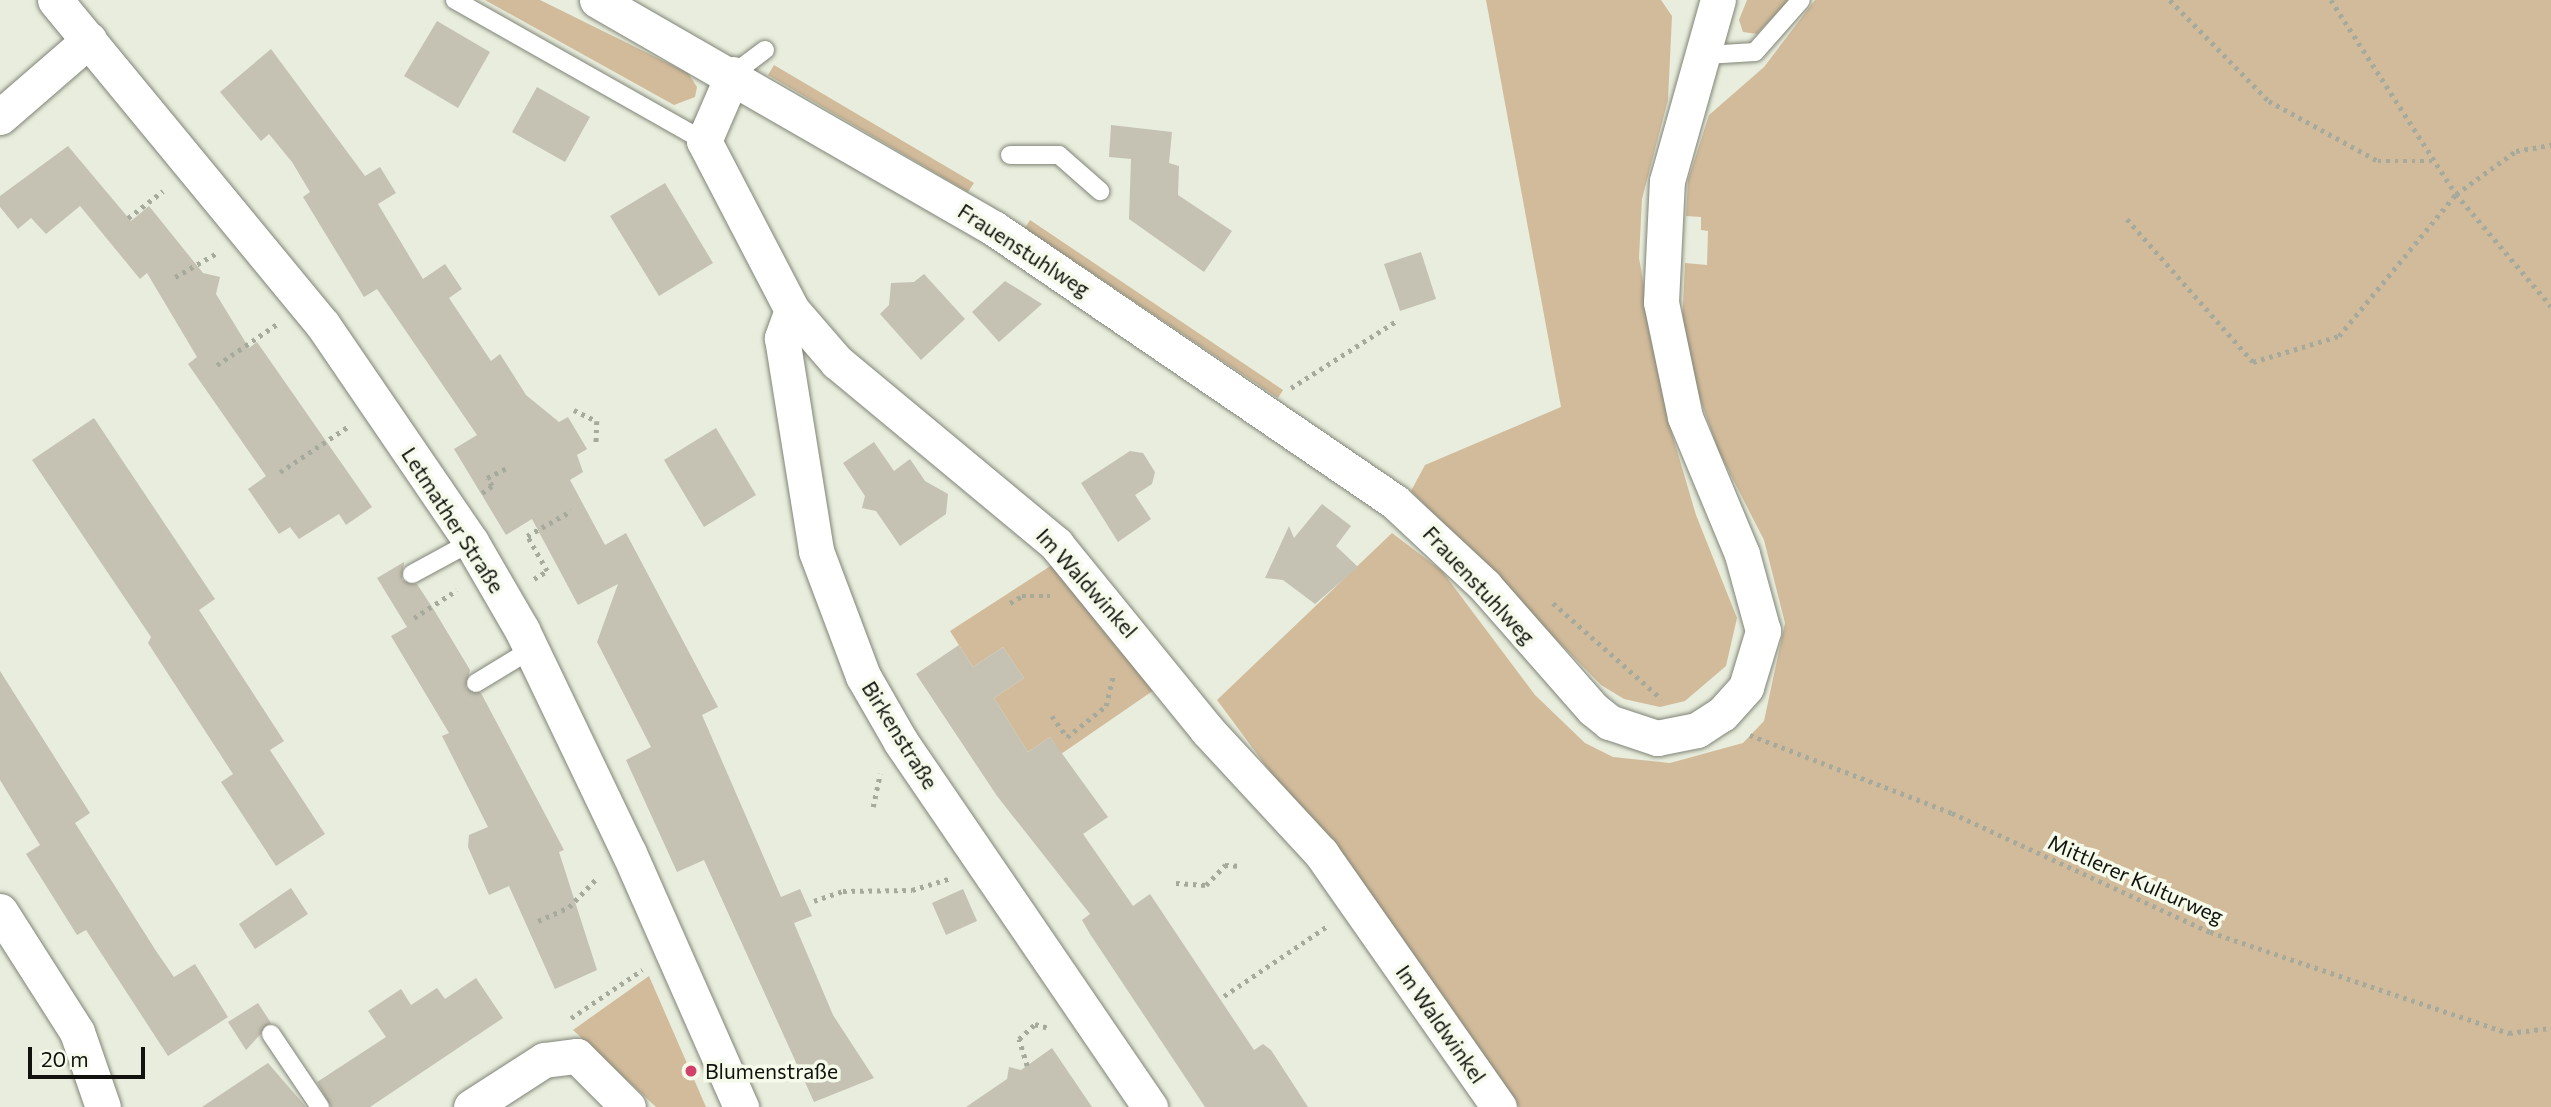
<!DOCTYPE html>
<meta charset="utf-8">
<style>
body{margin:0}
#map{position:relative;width:2551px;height:1107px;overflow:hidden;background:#e8eddd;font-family:Commissioner,sans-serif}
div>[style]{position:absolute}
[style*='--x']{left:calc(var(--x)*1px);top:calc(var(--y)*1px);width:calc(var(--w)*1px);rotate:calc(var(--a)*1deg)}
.green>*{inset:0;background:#d2bb9b}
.building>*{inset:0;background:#c5c2b3}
.path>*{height:4.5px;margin-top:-2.25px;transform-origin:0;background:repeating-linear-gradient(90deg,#a6aa9d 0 3.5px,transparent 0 8.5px)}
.roads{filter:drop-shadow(0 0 2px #808476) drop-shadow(0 0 2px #808476)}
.service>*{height:18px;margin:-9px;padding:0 9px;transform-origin:9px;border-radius:9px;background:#fff}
.minor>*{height:35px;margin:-17.5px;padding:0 17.5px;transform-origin:17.5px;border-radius:17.5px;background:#fff}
.dots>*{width:19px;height:19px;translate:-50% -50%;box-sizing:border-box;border:4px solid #f5faea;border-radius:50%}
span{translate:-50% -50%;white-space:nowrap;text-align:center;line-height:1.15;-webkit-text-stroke:7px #f5faea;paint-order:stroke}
.street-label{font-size:21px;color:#11120d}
.poi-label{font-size:21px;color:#11120d}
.left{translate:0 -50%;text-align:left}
.scale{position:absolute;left:28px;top:1047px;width:117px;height:32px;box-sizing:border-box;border:4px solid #11120d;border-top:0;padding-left:9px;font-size:21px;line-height:24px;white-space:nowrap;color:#11120d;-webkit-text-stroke:5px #f5faea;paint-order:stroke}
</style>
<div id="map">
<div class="green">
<div style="clip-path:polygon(485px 0,540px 0,688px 73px,697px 87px,695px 97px,674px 105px)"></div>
<div style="clip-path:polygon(1486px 0,1661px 0,1672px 16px,1668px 100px,1642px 199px,1639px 258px,1668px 420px,1696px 515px,1737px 618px,1726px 666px,1685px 701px,1660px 707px,1624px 699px,1601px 685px,1411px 491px,1425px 465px,1561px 407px)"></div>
<div style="clip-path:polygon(1747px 0,1789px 0,1757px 34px,1743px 32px,1739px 20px)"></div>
<div style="clip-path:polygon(1815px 0,2551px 0,2551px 1107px,1519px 1107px,1217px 700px,1392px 533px,1442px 571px,1535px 695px,1585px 743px,1613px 757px,1670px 763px,1743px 743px,1764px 721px,1785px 623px,1764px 540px,1719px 452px,1688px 365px,1682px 327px,1685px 263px,1707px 265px,1708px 231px,1701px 230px,1701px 217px,1686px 216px,1688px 180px,1709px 115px,1764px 67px)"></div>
<div style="clip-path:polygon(774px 65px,974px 183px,968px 192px,768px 75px)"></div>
<div style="clip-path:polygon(1030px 220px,1283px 390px,1278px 398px,1025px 228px)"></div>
<div style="clip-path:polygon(1055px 563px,1157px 688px,1061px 754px,1050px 737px,1028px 752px,994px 698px,1024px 678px,1003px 647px,973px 667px,950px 631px)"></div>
<div style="clip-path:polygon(649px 976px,706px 1107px,656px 1107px,573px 1030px)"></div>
</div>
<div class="building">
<div style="clip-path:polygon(437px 21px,490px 52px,458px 108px,404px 76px)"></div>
<div style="clip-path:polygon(271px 49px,365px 176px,380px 167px,396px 193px,378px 204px,423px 279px,445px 264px,462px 289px,449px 298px,491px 361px,500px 354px,526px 395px,559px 422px,568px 417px,587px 449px,577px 455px,583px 472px,570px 480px,605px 545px,626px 533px,718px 707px,702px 715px,781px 897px,800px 889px,812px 916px,794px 923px,833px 1015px,874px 1078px,814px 1102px,704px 860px,677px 872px,626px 760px,651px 747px,597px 642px,618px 584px,578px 605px,532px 519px,506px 535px,454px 449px,477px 435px,377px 289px,364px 297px,303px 197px,310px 192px,292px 162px,269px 134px,261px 141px,220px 92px)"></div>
<div style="clip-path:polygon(537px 87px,590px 117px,565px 162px,512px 132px)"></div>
<div style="clip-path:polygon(1111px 125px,1172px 132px,1169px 163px,1179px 166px,1178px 195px,1232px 231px,1204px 272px,1129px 219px,1131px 159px,1109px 157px)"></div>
<div style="clip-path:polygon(68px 146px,131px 221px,149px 206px,203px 273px,220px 277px,216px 294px,249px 348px,257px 342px,372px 507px,346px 525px,339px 514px,299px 539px,290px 527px,279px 534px,248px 489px,266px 476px,188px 364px,197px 357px,147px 273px,140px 279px,80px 206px,46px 234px,31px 218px,18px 229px,0 207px,0 196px)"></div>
<div style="clip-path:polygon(665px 183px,713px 263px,659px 296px,610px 216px)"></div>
<div style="clip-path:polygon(1421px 252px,1436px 299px,1400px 311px,1384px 264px)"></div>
<div style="clip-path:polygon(924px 274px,965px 319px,921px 360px,880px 314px,889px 305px,891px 283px,914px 282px)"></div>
<div style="clip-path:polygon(1005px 281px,1042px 304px,999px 342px,972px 312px)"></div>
<div style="clip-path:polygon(94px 418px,215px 599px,199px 610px,284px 741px,270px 750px,325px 834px,276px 866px,221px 782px,233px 774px,148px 643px,151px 637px,32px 460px)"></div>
<div style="clip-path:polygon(716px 428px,756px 495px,704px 527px,664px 460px)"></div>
<div style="clip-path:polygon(874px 442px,894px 471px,910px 459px,925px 481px,948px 494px,946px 514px,900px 546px,876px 511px,862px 508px,865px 496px,843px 463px)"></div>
<div style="clip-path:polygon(1130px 451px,1143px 453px,1155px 472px,1152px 484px,1135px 495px,1151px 519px,1118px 542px,1081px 483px)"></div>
<div style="clip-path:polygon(1322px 504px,1351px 526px,1336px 546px,1358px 567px,1315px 604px,1283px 580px,1265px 578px,1289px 526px,1294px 538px)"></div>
<div style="clip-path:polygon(404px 562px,402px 580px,417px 584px,434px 610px,470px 670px,466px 688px,481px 693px,564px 850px,559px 852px,597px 970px,555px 989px,509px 886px,489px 895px,468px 847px,469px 835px,488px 827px,442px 736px,449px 733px,391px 636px,407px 627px,377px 578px)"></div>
<div style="clip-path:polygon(959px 645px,973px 667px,1003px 647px,1024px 678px,994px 698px,1028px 752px,1050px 737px,1108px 817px,1083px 834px,1133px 906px,1150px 894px,1254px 1050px,1263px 1044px,1271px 1050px,1308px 1107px,1205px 1107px,1090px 934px,1082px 920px,1090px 914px,997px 796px,916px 674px)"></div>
<div style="clip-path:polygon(0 671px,90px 813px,75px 823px,156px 951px,174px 977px,195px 964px,228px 1017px,168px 1056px,86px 930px,77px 935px,26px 854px,40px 845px,0 780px)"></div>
<div style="clip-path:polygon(291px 888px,308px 914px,255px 949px,239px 924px)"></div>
<div style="clip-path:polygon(963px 889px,977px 921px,946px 935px,932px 903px)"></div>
<div style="clip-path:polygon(476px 978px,503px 1018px,370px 1107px,331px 1107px,317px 1082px,386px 1037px,368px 1011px,401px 989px,411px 1005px,437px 988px,445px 999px)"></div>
<div style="clip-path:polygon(258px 1003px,271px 1023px,246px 1050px,228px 1022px)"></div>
<div style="clip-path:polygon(1052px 1048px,1092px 1107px,966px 1107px,1007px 1079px,1009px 1067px,1021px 1070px)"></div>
<div style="clip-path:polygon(268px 1063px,306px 1107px,202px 1107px)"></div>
</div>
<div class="path">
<div style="--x:2170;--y:0;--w:141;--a:45.6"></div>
<div style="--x:2269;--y:101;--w:124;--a:28.8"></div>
<div style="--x:2378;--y:161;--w:54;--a:0"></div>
<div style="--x:2331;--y:0;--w:231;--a:57.2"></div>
<div style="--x:2456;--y:194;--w:147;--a:49.7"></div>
<div style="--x:128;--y:218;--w:44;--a:-37.6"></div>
<div style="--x:2127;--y:219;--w:191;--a:48.6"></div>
<div style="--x:2253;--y:362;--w:90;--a:-16.8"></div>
<div style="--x:2339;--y:336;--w:184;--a:-50.5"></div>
<div style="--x:2456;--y:194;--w:74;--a:-35.6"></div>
<div style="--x:2516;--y:151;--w:36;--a:-10"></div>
<div style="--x:175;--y:277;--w:48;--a:-29.7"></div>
<div style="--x:217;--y:365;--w:73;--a:-34.3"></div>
<div style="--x:1291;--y:388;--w:125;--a:-32.5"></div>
<div style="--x:574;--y:410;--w:25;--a:26"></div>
<div style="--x:597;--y:421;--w:24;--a:92"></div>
<div style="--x:280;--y:472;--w:83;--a:-33.7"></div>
<div style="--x:482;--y:493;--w:12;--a:-35"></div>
<div style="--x:492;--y:486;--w:9;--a:-122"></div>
<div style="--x:487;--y:478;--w:25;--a:-27"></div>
<div style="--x:534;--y:579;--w:15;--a:-32"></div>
<div style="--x:547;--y:571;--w:40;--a:-119.7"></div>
<div style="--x:527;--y:536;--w:51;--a:-29.6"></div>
<div style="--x:1010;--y:603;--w:14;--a:-30"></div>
<div style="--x:1022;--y:596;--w:28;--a:0"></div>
<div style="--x:1553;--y:603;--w:145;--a:41.4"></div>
<div style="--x:414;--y:618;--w:51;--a:-33.1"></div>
<div style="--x:1052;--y:716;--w:26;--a:54"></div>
<div style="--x:1067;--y:737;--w:50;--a:-38.5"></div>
<div style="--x:1106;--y:706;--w:32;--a:-77"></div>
<div style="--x:1750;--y:735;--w:217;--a:21.1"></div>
<div style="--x:1952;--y:813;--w:284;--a:24.8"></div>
<div style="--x:2210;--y:932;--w:316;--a:18.7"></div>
<div style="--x:2509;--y:1033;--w:42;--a:-6.8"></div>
<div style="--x:873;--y:807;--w:34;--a:-78"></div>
<div style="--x:1176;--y:883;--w:30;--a:4"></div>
<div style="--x:1206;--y:885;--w:28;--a:-46"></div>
<div style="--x:1225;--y:865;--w:17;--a:3"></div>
<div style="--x:814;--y:901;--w:31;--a:-19"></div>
<div style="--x:843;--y:891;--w:69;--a:-0.8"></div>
<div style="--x:912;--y:890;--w:39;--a:-17"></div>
<div style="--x:538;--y:921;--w:34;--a:-24"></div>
<div style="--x:569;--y:907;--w:42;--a:-46"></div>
<div style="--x:1224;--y:996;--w:127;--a:-34.1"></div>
<div style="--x:571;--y:1018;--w:86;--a:-34.1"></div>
<div style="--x:1027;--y:1066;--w:28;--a:-107"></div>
<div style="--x:1019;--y:1039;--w:22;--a:-43"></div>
<div style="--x:1035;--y:1024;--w:15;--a:16"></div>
</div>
<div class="roads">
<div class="service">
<div style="--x:455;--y:0;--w:286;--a:29.5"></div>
<div style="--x:1706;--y:55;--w:49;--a:-3.5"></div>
<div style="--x:1755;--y:52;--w:69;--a:-48.5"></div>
<div style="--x:733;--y:74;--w:40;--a:-37"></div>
<div style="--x:1010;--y:155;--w:49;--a:0"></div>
<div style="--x:1059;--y:155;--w:55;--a:41.3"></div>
<div style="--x:412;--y:574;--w:67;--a:-28.5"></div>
<div style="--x:476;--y:683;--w:66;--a:-31.3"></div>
<div style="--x:271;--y:1034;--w:88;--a:56.1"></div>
</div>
<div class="minor">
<div style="--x:55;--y:0;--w:421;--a:50.5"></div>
<div style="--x:323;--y:325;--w:263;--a:55.7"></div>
<div style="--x:471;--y:542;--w:102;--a:59.9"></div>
<div style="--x:522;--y:630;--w:247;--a:64.4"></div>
<div style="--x:629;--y:853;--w:278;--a:66.2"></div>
<div style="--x:597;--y:0;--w:459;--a:29.9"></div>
<div style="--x:995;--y:229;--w:484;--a:34.3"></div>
<div style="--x:1395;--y:502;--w:122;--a:43"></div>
<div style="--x:1484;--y:585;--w:165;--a:48.7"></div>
<div style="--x:1593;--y:709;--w:21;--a:39"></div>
<div style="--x:1609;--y:722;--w:51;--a:18.4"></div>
<div style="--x:1657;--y:738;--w:41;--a:-11.3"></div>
<div style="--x:1697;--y:730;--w:30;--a:-33"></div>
<div style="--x:1722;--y:714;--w:36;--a:-48"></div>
<div style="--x:1746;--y:687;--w:59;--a:-73.1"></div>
<div style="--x:1763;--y:631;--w:80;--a:-105.3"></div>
<div style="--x:1742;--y:554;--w:148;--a:-112.6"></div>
<div style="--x:1685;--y:417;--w:117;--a:-101.8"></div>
<div style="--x:1661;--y:302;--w:121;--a:-87.2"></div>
<div style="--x:1667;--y:181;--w:188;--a:-74.3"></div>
<div style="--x:733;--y:74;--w:73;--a:113.4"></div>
<div style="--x:704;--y:141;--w:191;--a:62.5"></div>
<div style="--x:792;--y:310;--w:69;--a:49.1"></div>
<div style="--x:837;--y:362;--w:285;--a:39.7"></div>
<div style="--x:1056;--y:544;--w:240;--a:50.9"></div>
<div style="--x:1207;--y:730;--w:168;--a:47.2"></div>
<div style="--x:1321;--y:853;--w:310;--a:55"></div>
<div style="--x:0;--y:117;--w:118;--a:-40.9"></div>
<div style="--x:792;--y:310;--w:30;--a:110"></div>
<div style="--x:782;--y:338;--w:216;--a:80.9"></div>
<div style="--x:816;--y:551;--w:134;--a:69.4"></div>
<div style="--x:863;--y:676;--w:76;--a:60.1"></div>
<div style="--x:901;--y:742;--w:442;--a:55.7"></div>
<div style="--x:0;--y:911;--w:143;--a:57.5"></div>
<div style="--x:77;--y:1032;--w:79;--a:70.9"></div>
<div style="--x:471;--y:1107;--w:87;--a:-32.8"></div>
<div style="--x:544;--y:1060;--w:33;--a:-7"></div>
<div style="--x:577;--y:1056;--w:72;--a:45"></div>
</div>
</div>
<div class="dots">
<div style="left:691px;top:1071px;background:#d0426b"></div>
</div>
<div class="street-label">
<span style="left:1024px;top:250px;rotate:33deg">Frauenstuhlweg</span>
<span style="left:453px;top:520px;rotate:57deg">Letmather Straße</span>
<span style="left:1087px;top:583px;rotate:48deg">Im Waldwinkel</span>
<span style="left:1479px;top:585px;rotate:47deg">Frauenstuhlweg</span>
<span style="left:900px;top:735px;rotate:58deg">Birkenstraße</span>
<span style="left:2136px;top:879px;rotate:24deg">Mittlerer Kulturweg</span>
<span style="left:1441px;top:1024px;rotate:55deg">Im Waldwinkel</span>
</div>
<div class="poi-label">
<span class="left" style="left:705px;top:1071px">Blumenstraße</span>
</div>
<div class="scale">20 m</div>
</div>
